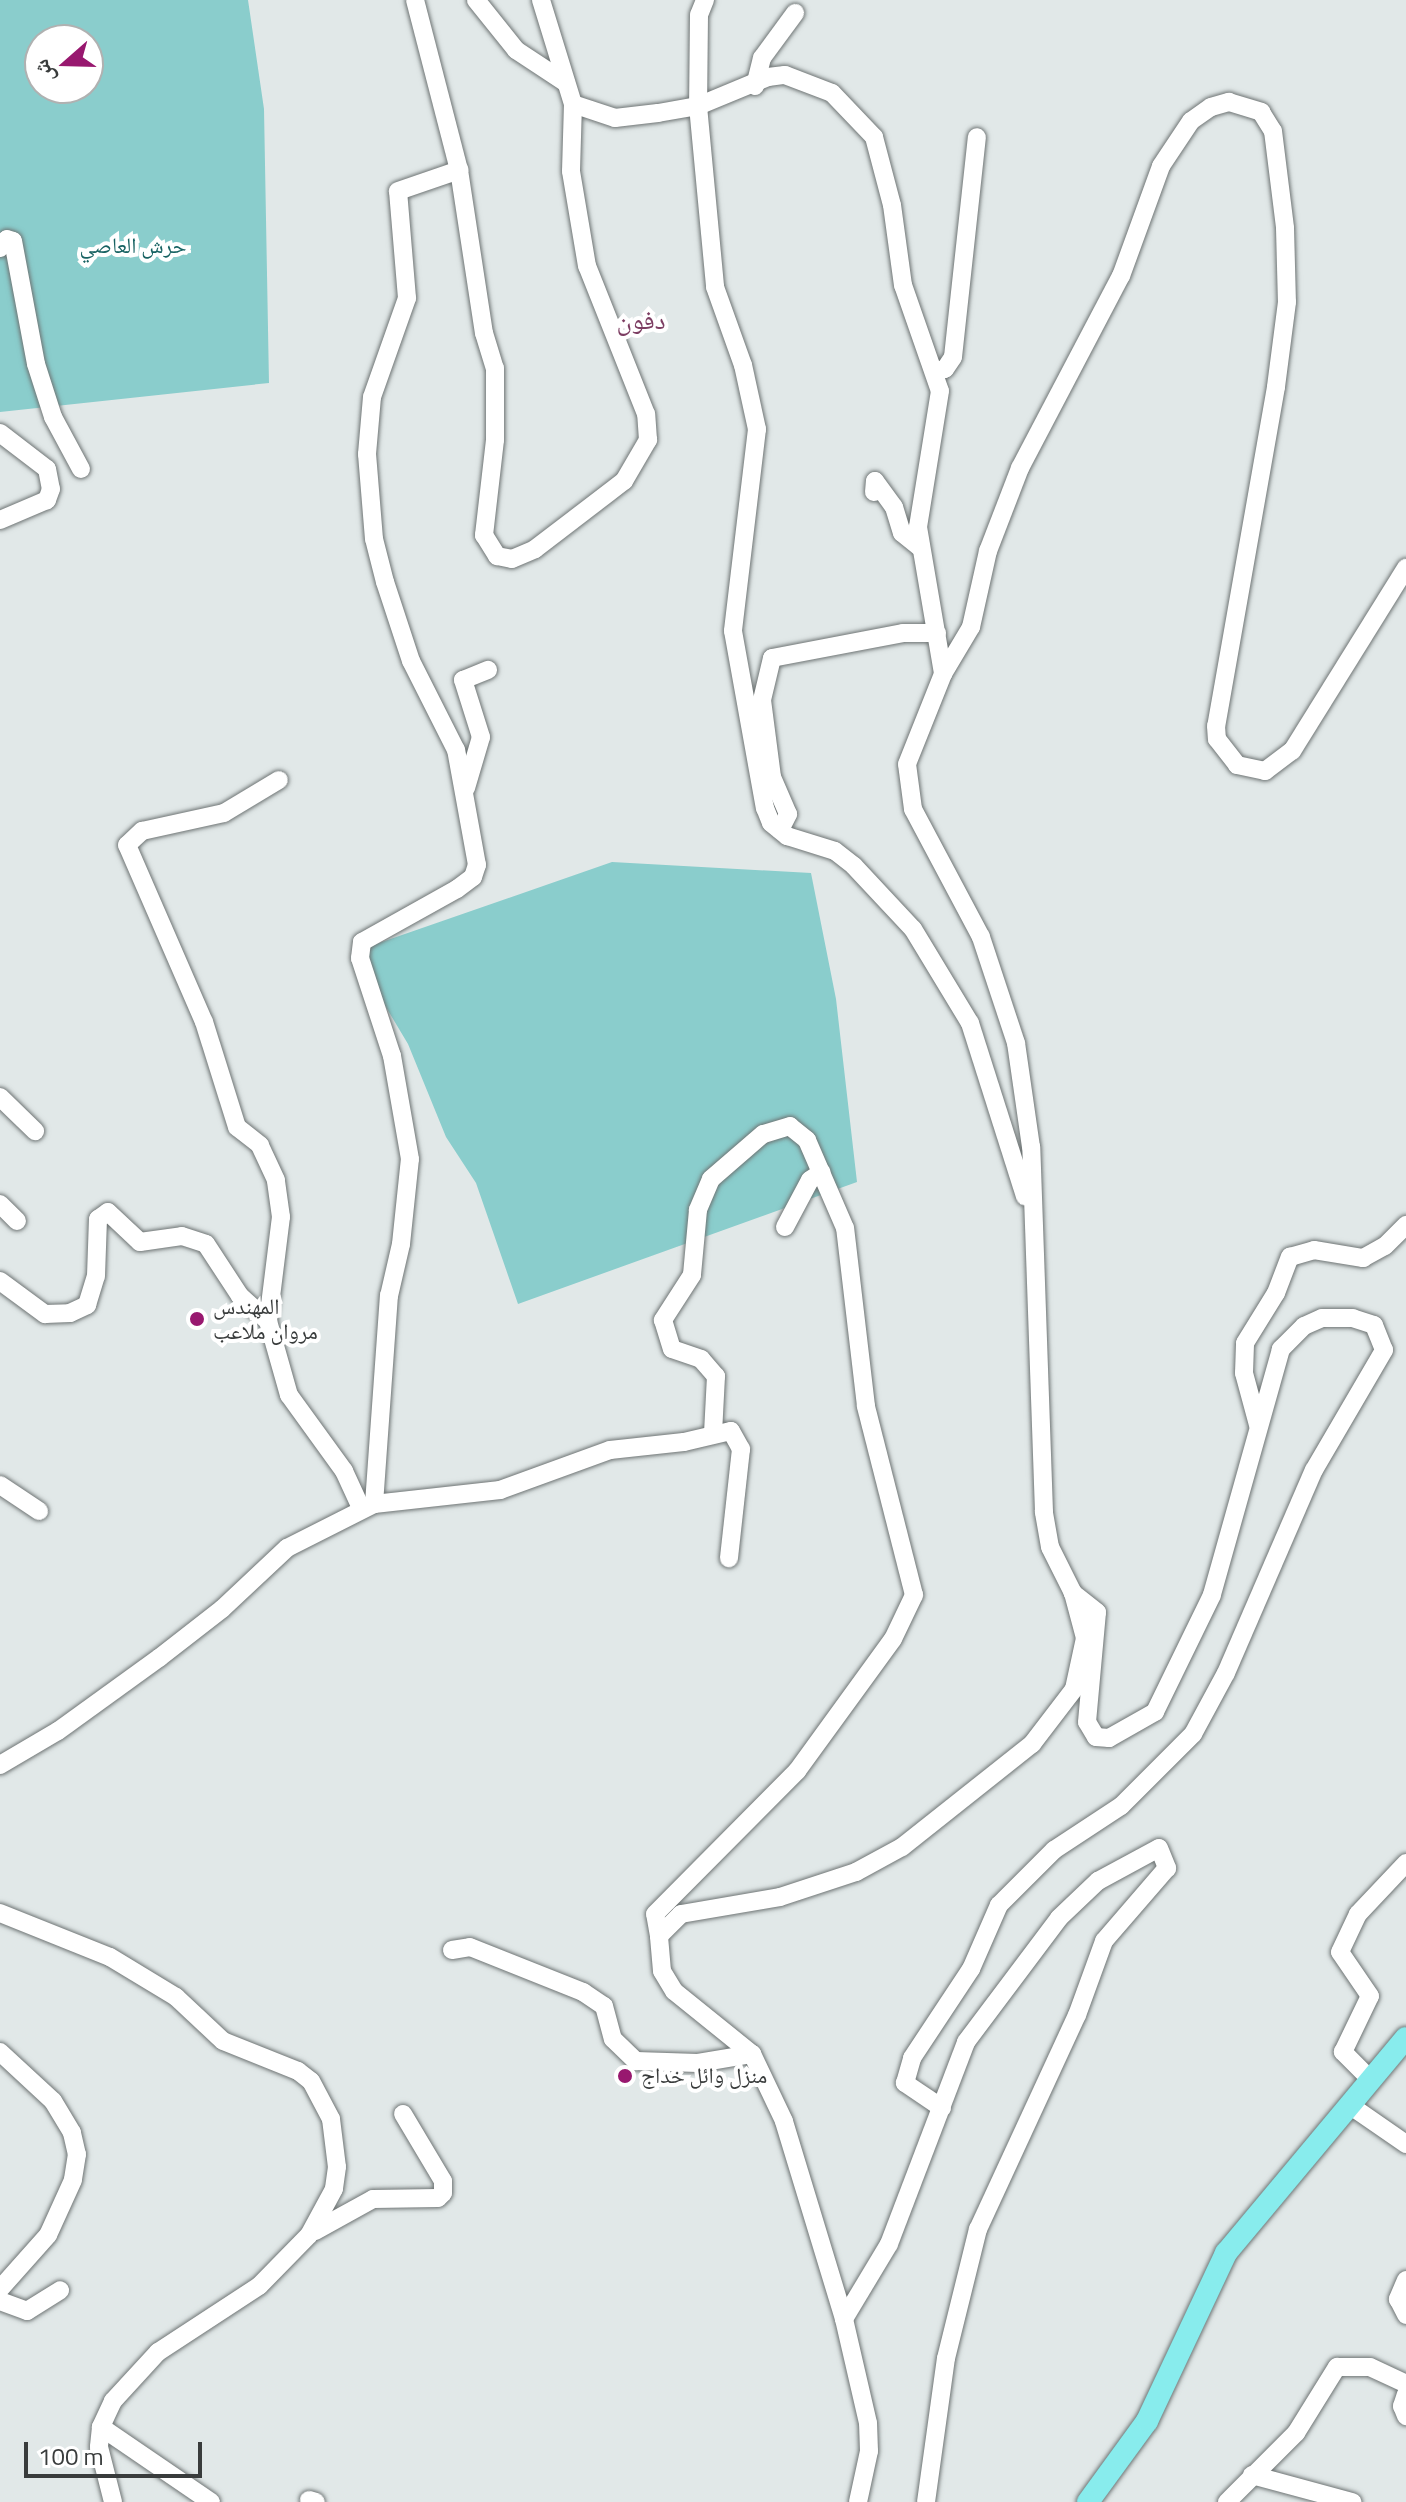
<!DOCTYPE html>
<meta charset="utf-8">
<style>
body{margin:0}
#map{position:relative;width:1406px;height:2502px;overflow:hidden;background:#e1e8e8;font-family:"Titillium Web","Noto Naskh Arabic",sans-serif}
div>[style]{position:absolute}
[style*='--x']{left:calc(var(--x)*1px);top:calc(var(--y)*1px);width:calc(var(--w)*1px);rotate:calc(var(--a)*1deg)}
.green>*{inset:0;background:#8acdcc}
.roads{filter:drop-shadow(0 0 2px #6e7474) drop-shadow(0 0 2px #6e7474)}
.minor>*{height:18px;margin:-9px;padding:0 9px;transform-origin:9px;border-radius:9px;background:#fff}
.major>*{height:22px;margin:-11px;padding:0 11px;transform-origin:11px;border-radius:11px;background:#88eced}
.dots>*{width:22px;height:22px;translate:-50% -50%;box-sizing:border-box;border:4px solid #fff;border-radius:50%}
span{translate:-50% -50%;white-space:nowrap;text-align:center;line-height:1.15;-webkit-text-stroke:8px #fff;paint-order:stroke}
.park-label{font-size:22px;color:#176262}
.poi-label{font-size:22px;color:#393c3c}
.left{translate:0 -50%;text-align:left}
.quarter-label{font-size:26px;color:#7d3e63}
.north{position:absolute;left:24px;top:24px;width:80px;height:80px;box-sizing:border-box;background:#fff;border:2px solid #b0b1b1;border-radius:50%;rotate:250deg;font-size:22px;font-weight:700;line-height:32px;text-align:center;color:#393c3c}
.north::after{content:'';display:block;margin:auto;width:28px;height:36px;background:#98186f;clip-path:polygon(50% 0,100% 100%,50% 72%,0 100%)}
.scale{position:absolute;left:24px;top:2442px;width:178px;height:36px;box-sizing:border-box;border:4px solid #393c3c;border-top:0;padding-left:10px;font-size:24px;line-height:28px;white-space:nowrap;color:#393c3c;-webkit-text-stroke:6px #fff;paint-order:stroke}
</style>
<div id="map">
<div class="green">
<div style="clip-path:polygon(evenodd,0 0,248px 0,264px 109px,269px 383px,0 412px,0 0,40px 40px,88px 40px,88px 88px,40px 88px,40px 40px)"></div>
<div style="clip-path:polygon(612px 862px,811px 873px,836px 999px,857px 1182px,518px 1304px,476px 1183px,446px 1137px,408px 1044px,353px 952px)"></div>
</div>
<div class="roads">
<div class="minor">
<div style="--x:415;--y:0;--w:176;--a:75.5"></div>
<div style="--x:459;--y:170;--w:165;--a:81.3"></div>
<div style="--x:484;--y:333;--w:37;--a:73"></div>
<div style="--x:495;--y:368;--w:72;--a:90"></div>
<div style="--x:495;--y:440;--w:96;--a:96.6"></div>
<div style="--x:484;--y:535;--w:25;--a:58"></div>
<div style="--x:497;--y:556;--w:15;--a:11"></div>
<div style="--x:512;--y:559;--w:25;--a:-23"></div>
<div style="--x:535;--y:549;--w:112;--a:-37.4"></div>
<div style="--x:624;--y:481;--w:48;--a:-59.7"></div>
<div style="--x:648;--y:440;--w:26;--a:-94"></div>
<div style="--x:646;--y:414;--w:159;--a:-111.7"></div>
<div style="--x:587;--y:266;--w:96;--a:-99.6"></div>
<div style="--x:571;--y:171;--w:67;--a:-88.3"></div>
<div style="--x:573;--y:104;--w:109;--a:-107.1"></div>
<div style="--x:476;--y:0;--w:64;--a:51.3"></div>
<div style="--x:516;--y:50;--w:60;--a:33.4"></div>
<div style="--x:705;--y:0;--w:16;--a:112"></div>
<div style="--x:699;--y:15;--w:91;--a:90.6"></div>
<div style="--x:698;--y:106;--w:182;--a:84.6"></div>
<div style="--x:715;--y:287;--w:83;--a:70.3"></div>
<div style="--x:743;--y:365;--w:66;--a:77.7"></div>
<div style="--x:757;--y:429;--w:203;--a:96.8"></div>
<div style="--x:733;--y:631;--w:180;--a:79.8"></div>
<div style="--x:765;--y:808;--w:16;--a:68"></div>
<div style="--x:771;--y:823;--w:21;--a:39"></div>
<div style="--x:787;--y:836;--w:50;--a:17.4"></div>
<div style="--x:835;--y:851;--w:24;--a:38"></div>
<div style="--x:854;--y:866;--w:86;--a:46.9"></div>
<div style="--x:913;--y:929;--w:110;--a:58.8"></div>
<div style="--x:970;--y:1023;--w:182;--a:72.4"></div>
<div style="--x:755;--y:86;--w:29;--a:-76"></div>
<div style="--x:762;--y:58;--w:56;--a:-53.7"></div>
<div style="--x:573;--y:104;--w:44;--a:18.4"></div>
<div style="--x:615;--y:118;--w:43;--a:-6.6"></div>
<div style="--x:658;--y:113;--w:41;--a:-9.9"></div>
<div style="--x:698;--y:106;--w:76;--a:-22.5"></div>
<div style="--x:768;--y:77;--w:17;--a:-7"></div>
<div style="--x:785;--y:75;--w:50;--a:21"></div>
<div style="--x:832;--y:93;--w:61;--a:46.3"></div>
<div style="--x:874;--y:137;--w:70;--a:75.2"></div>
<div style="--x:892;--y:205;--w:81;--a:82.2"></div>
<div style="--x:903;--y:285;--w:112;--a:70.8"></div>
<div style="--x:940;--y:391;--w:138;--a:99.2"></div>
<div style="--x:918;--y:527;--w:149;--a:80.3"></div>
<div style="--x:0;--y:248;--w:11;--a:-52"></div>
<div style="--x:7;--y:239;--w:6;--a:18"></div>
<div style="--x:13;--y:241;--w:125;--a:79.4"></div>
<div style="--x:36;--y:364;--w:56;--a:72.2"></div>
<div style="--x:53;--y:417;--w:59;--a:61.7"></div>
<div style="--x:936;--y:371;--w:9;--a:-13"></div>
<div style="--x:945;--y:369;--w:14;--a:-56"></div>
<div style="--x:953;--y:357;--w:221;--a:-83.8"></div>
<div style="--x:0;--y:433;--w:59;--a:37.5"></div>
<div style="--x:47;--y:469;--w:20;--a:79"></div>
<div style="--x:51;--y:489;--w:12;--a:110"></div>
<div style="--x:47;--y:500;--w:51;--a:156.9"></div>
<div style="--x:874;--y:492;--w:11;--a:-85"></div>
<div style="--x:875;--y:481;--w:32;--a:54"></div>
<div style="--x:894;--y:507;--w:27;--a:73"></div>
<div style="--x:902;--y:533;--w:22;--a:39"></div>
<div style="--x:466;--y:788;--w:53;--a:-73.6"></div>
<div style="--x:481;--y:737;--w:60;--a:-107.5"></div>
<div style="--x:463;--y:680;--w:27;--a:-22"></div>
<div style="--x:780;--y:830;--w:18;--a:-63"></div>
<div style="--x:788;--y:814;--w:40;--a:-113.4"></div>
<div style="--x:772;--y:777;--w:78;--a:-97.4"></div>
<div style="--x:762;--y:700;--w:43;--a:-76.6"></div>
<div style="--x:772;--y:658;--w:133;--a:-10.8"></div>
<div style="--x:903;--y:633;--w:34;--a:0"></div>
<div style="--x:0;--y:1097;--w:49;--a:44.2"></div>
<div style="--x:0;--y:1204;--w:24;--a:45"></div>
<div style="--x:785;--y:1227;--w:53;--a:-62"></div>
<div style="--x:810;--y:1180;--w:14;--a:-34"></div>
<div style="--x:0;--y:1281;--w:56;--a:36.3"></div>
<div style="--x:45;--y:1314;--w:25;--a:-2"></div>
<div style="--x:70;--y:1313;--w:19;--a:-25"></div>
<div style="--x:87;--y:1305;--w:30;--a:-73"></div>
<div style="--x:96;--y:1276;--w:57;--a:-88"></div>
<div style="--x:98;--y:1219;--w:12;--a:-35"></div>
<div style="--x:108;--y:1212;--w:44;--a:43.2"></div>
<div style="--x:140;--y:1242;--w:42;--a:-8.1"></div>
<div style="--x:182;--y:1236;--w:25;--a:18"></div>
<div style="--x:206;--y:1244;--w:62;--a:56.8"></div>
<div style="--x:240;--y:1296;--w:38;--a:42"></div>
<div style="--x:268;--y:1321;--w:77;--a:74.2"></div>
<div style="--x:289;--y:1395;--w:94;--a:54.1"></div>
<div style="--x:344;--y:1471;--w:41;--a:65.3"></div>
<div style="--x:268;--y:1321;--w:105;--a:-82.9"></div>
<div style="--x:281;--y:1217;--w:37;--a:-98"></div>
<div style="--x:276;--y:1180;--w:38;--a:-115"></div>
<div style="--x:260;--y:1145;--w:29;--a:-142"></div>
<div style="--x:237;--y:1127;--w:110;--a:-107.4"></div>
<div style="--x:204;--y:1022;--w:193;--a:-113.5"></div>
<div style="--x:127;--y:845;--w:21;--a:-43"></div>
<div style="--x:142;--y:831;--w:84;--a:-12.4"></div>
<div style="--x:224;--y:813;--w:64;--a:-31"></div>
<div style="--x:1258;--y:1425;--w:54;--a:-105.1"></div>
<div style="--x:1244;--y:1373;--w:30;--a:-88"></div>
<div style="--x:1245;--y:1343;--w:59;--a:-58.2"></div>
<div style="--x:1276;--y:1293;--w:39;--a:-69"></div>
<div style="--x:1290;--y:1257;--w:25;--a:-16"></div>
<div style="--x:1314;--y:1250;--w:50;--a:9.3"></div>
<div style="--x:1363;--y:1258;--w:25;--a:-29"></div>
<div style="--x:1385;--y:1246;--w:30;--a:-45"></div>
<div style="--x:0;--y:1485;--w:47;--a:33.7"></div>
<div style="--x:374;--y:1504;--w:209;--a:-85.9"></div>
<div style="--x:389;--y:1296;--w:53;--a:-77"></div>
<div style="--x:401;--y:1244;--w:85;--a:-84"></div>
<div style="--x:410;--y:1159;--w:105;--a:-99.9"></div>
<div style="--x:392;--y:1056;--w:103;--a:-108.1"></div>
<div style="--x:360;--y:958;--w:16;--a:-83"></div>
<div style="--x:362;--y:942;--w:109;--a:-29.2"></div>
<div style="--x:457;--y:889;--w:20;--a:-37"></div>
<div style="--x:473;--y:877;--w:13;--a:-72"></div>
<div style="--x:477;--y:865;--w:117;--a:-100.3"></div>
<div style="--x:456;--y:750;--w:100;--a:-116.8"></div>
<div style="--x:411;--y:661;--w:83;--a:-108.2"></div>
<div style="--x:385;--y:582;--w:44;--a:-104.3"></div>
<div style="--x:374;--y:539;--w:85;--a:-94.7"></div>
<div style="--x:367;--y:454;--w:57;--a:-85"></div>
<div style="--x:372;--y:397;--w:105;--a:-70.5"></div>
<div style="--x:407;--y:298;--w:107;--a:-94.8"></div>
<div style="--x:398;--y:191;--w:65;--a:-19"></div>
<div style="--x:0;--y:1765;--w:67;--a:-30.4"></div>
<div style="--x:58;--y:1731;--w:125;--a:-35.9"></div>
<div style="--x:159;--y:1658;--w:80;--a:-37.9"></div>
<div style="--x:222;--y:1609;--w:89;--a:-43.2"></div>
<div style="--x:287;--y:1548;--w:97;--a:-26.8"></div>
<div style="--x:374;--y:1504;--w:127;--a:-6.3"></div>
<div style="--x:500;--y:1490;--w:117;--a:-20"></div>
<div style="--x:610;--y:1450;--w:74;--a:-6.2"></div>
<div style="--x:684;--y:1442;--w:48;--a:-13.2"></div>
<div style="--x:731;--y:1431;--w:21;--a:61"></div>
<div style="--x:741;--y:1449;--w:110;--a:96.3"></div>
<div style="--x:0;--y:1913;--w:118;--a:21.8"></div>
<div style="--x:110;--y:1957;--w:77;--a:31.2"></div>
<div style="--x:176;--y:1997;--w:64;--a:43.1"></div>
<div style="--x:223;--y:2041;--w:81;--a:21.8"></div>
<div style="--x:298;--y:2071;--w:16;--a:38"></div>
<div style="--x:311;--y:2081;--w:43;--a:62.2"></div>
<div style="--x:331;--y:2119;--w:48;--a:82.9"></div>
<div style="--x:337;--y:2167;--w:22;--a:98"></div>
<div style="--x:334;--y:2189;--w:52;--a:118.5"></div>
<div style="--x:309;--y:2235;--w:71;--a:134.4"></div>
<div style="--x:259;--y:2286;--w:121;--a:146.8"></div>
<div style="--x:158;--y:2352;--w:67;--a:132.6"></div>
<div style="--x:113;--y:2401;--w:29;--a:115"></div>
<div style="--x:101;--y:2427;--w:20;--a:96"></div>
<div style="--x:99;--y:2447;--w:57;--a:75.7"></div>
<div style="--x:659;--y:1936;--w:22;--a:-100"></div>
<div style="--x:655;--y:1914;--w:202;--a:-45.2"></div>
<div style="--x:797;--y:1771;--w:163;--a:-54"></div>
<div style="--x:893;--y:1639;--w:49;--a:-64.5"></div>
<div style="--x:914;--y:1595;--w:195;--a:-104.3"></div>
<div style="--x:866;--y:1406;--w:179;--a:-96.7"></div>
<div style="--x:845;--y:1228;--w:96;--a:-113.4"></div>
<div style="--x:807;--y:1140;--w:22;--a:-141"></div>
<div style="--x:790;--y:1126;--w:28;--a:163"></div>
<div style="--x:763;--y:1134;--w:69;--a:139.1"></div>
<div style="--x:711;--y:1179;--w:34;--a:113"></div>
<div style="--x:698;--y:1210;--w:65;--a:95.3"></div>
<div style="--x:692;--y:1275;--w:54;--a:122.8"></div>
<div style="--x:663;--y:1320;--w:30;--a:73"></div>
<div style="--x:672;--y:1349;--w:31;--a:19"></div>
<div style="--x:701;--y:1359;--w:23;--a:49"></div>
<div style="--x:716;--y:1376;--w:58;--a:93"></div>
<div style="--x:452;--y:1950;--w:18;--a:-9"></div>
<div style="--x:470;--y:1947;--w:122;--a:21.7"></div>
<div style="--x:583;--y:1992;--w:25;--a:34"></div>
<div style="--x:604;--y:2006;--w:34;--a:75"></div>
<div style="--x:613;--y:2039;--w:32;--a:44"></div>
<div style="--x:636;--y:2061;--w:62;--a:1.8"></div>
<div style="--x:698;--y:2063;--w:55;--a:-9.5"></div>
<div style="--x:0;--y:2052;--w:72;--a:42.8"></div>
<div style="--x:53;--y:2101;--w:37;--a:59"></div>
<div style="--x:72;--y:2133;--w:22;--a:77"></div>
<div style="--x:77;--y:2154;--w:26;--a:99"></div>
<div style="--x:73;--y:2180;--w:60;--a:114.4"></div>
<div style="--x:48;--y:2235;--w:72;--a:131.6"></div>
<div style="--x:1371;--y:2080;--w:40;--a:-135"></div>
<div style="--x:1343;--y:2052;--w:62;--a:-64.3"></div>
<div style="--x:1370;--y:1996;--w:53;--a:-124.3"></div>
<div style="--x:1340;--y:1952;--w:42;--a:-64.7"></div>
<div style="--x:1358;--y:1914;--w:70;--a:-46.7"></div>
<div style="--x:1351;--y:2106;--w:67;--a:34.6"></div>
<div style="--x:942;--y:2108;--w:45;--a:-146"></div>
<div style="--x:905;--y:2083;--w:26;--a:-74"></div>
<div style="--x:912;--y:2058;--w:107;--a:-56.5"></div>
<div style="--x:971;--y:1969;--w:70;--a:-66.4"></div>
<div style="--x:999;--y:1905;--w:78;--a:-45"></div>
<div style="--x:1054;--y:1850;--w:80;--a:-33.3"></div>
<div style="--x:1121;--y:1806;--w:102;--a:-45"></div>
<div style="--x:1193;--y:1734;--w:69;--a:-61.6"></div>
<div style="--x:1226;--y:1673;--w:221;--a:-66.6"></div>
<div style="--x:1314;--y:1470;--w:139;--a:-59.7"></div>
<div style="--x:1384;--y:1350;--w:27;--a:-112"></div>
<div style="--x:1374;--y:1325;--w:22;--a:-162"></div>
<div style="--x:1353;--y:1318;--w:31;--a:180"></div>
<div style="--x:1322;--y:1318;--w:20;--a:156"></div>
<div style="--x:1304;--y:1326;--w:33;--a:135"></div>
<div style="--x:1281;--y:1349;--w:255;--a:105.7"></div>
<div style="--x:1212;--y:1595;--w:130;--a:116"></div>
<div style="--x:1155;--y:1712;--w:53;--a:150.5"></div>
<div style="--x:1109;--y:1738;--w:13;--a:-176"></div>
<div style="--x:1096;--y:1737;--w:17;--a:-121"></div>
<div style="--x:1087;--y:1722;--w:110;--a:-84.8"></div>
<div style="--x:1097;--y:1612;--w:31;--a:-142"></div>
<div style="--x:315;--y:2231;--w:66;--a:-28.9"></div>
<div style="--x:373;--y:2199;--w:65;--a:-0.9"></div>
<div style="--x:438;--y:2198;--w:7;--a:-45"></div>
<div style="--x:443;--y:2193;--w:12;--a:-90"></div>
<div style="--x:443;--y:2181;--w:78;--a:-120.8"></div>
<div style="--x:1406;--y:2280;--w:21;--a:113"></div>
<div style="--x:1398;--y:2299;--w:18;--a:63"></div>
<div style="--x:0;--y:2301;--w:29;--a:20"></div>
<div style="--x:27;--y:2311;--w:39;--a:-32"></div>
<div style="--x:844;--y:2319;--w:87;--a:-59"></div>
<div style="--x:889;--y:2244;--w:216;--a:-69.1"></div>
<div style="--x:966;--y:2042;--w:155;--a:-53.1"></div>
<div style="--x:1059;--y:1918;--w:54;--a:-43.5"></div>
<div style="--x:1098;--y:1881;--w:69;--a:-28.4"></div>
<div style="--x:1159;--y:1848;--w:22;--a:68"></div>
<div style="--x:1167;--y:1868;--w:96;--a:130.8"></div>
<div style="--x:1104;--y:1941;--w:79;--a:110"></div>
<div style="--x:1077;--y:2015;--w:236;--a:114.8"></div>
<div style="--x:978;--y:2229;--w:133;--a:103.9"></div>
<div style="--x:946;--y:2358;--w:145;--a:97.9"></div>
<div style="--x:1406;--y:2394;--w:13;--a:108"></div>
<div style="--x:1402;--y:2406;--w:11;--a:68"></div>
<div style="--x:101;--y:2427;--w:133;--a:34.3"></div>
<div style="--x:1252;--y:2475;--w:104;--a:15.1"></div>
<div style="--x:309;--y:2500;--w:7;--a:16"></div>
<div style="--x:858;--y:2502;--w:52;--a:-77.8"></div>
<div style="--x:869;--y:2451;--w:28;--a:-92"></div>
<div style="--x:868;--y:2423;--w:107;--a:-103"></div>
<div style="--x:844;--y:2319;--w:207;--a:-106.9"></div>
<div style="--x:784;--y:2121;--w:74;--a:-115.5"></div>
<div style="--x:752;--y:2054;--w:100;--a:-141.1"></div>
<div style="--x:674;--y:1991;--w:23;--a:-121"></div>
<div style="--x:662;--y:1971;--w:35;--a:-95"></div>
<div style="--x:659;--y:1936;--w:31;--a:-45"></div>
<div style="--x:681;--y:1914;--w:100;--a:-9.7"></div>
<div style="--x:780;--y:1897;--w:80;--a:-18.2"></div>
<div style="--x:856;--y:1872;--w:52;--a:-28.5"></div>
<div style="--x:902;--y:1847;--w:166;--a:-38.4"></div>
<div style="--x:1032;--y:1744;--w:69;--a:-52.6"></div>
<div style="--x:1074;--y:1689;--w:52;--a:-77.8"></div>
<div style="--x:1085;--y:1638;--w:47;--a:-104.9"></div>
<div style="--x:1073;--y:1593;--w:51;--a:-116.6"></div>
<div style="--x:1050;--y:1547;--w:36;--a:-100"></div>
<div style="--x:1044;--y:1512;--w:365;--a:-92"></div>
<div style="--x:1031;--y:1147;--w:105;--a:-98.2"></div>
<div style="--x:1016;--y:1043;--w:112;--a:-108.3"></div>
<div style="--x:981;--y:937;--w:145;--a:-118"></div>
<div style="--x:913;--y:809;--w:45;--a:-97.6"></div>
<div style="--x:907;--y:764;--w:97;--a:-68.2"></div>
<div style="--x:943;--y:674;--w:55;--a:-59.2"></div>
<div style="--x:971;--y:627;--w:78;--a:-77.4"></div>
<div style="--x:988;--y:551;--w:89;--a:-68.9"></div>
<div style="--x:1020;--y:468;--w:217;--a:-62.3"></div>
<div style="--x:1121;--y:276;--w:117;--a:-70"></div>
<div style="--x:1161;--y:166;--w:54;--a:-56.3"></div>
<div style="--x:1191;--y:121;--w:24;--a:-35"></div>
<div style="--x:1211;--y:107;--w:19;--a:-16"></div>
<div style="--x:1229;--y:102;--w:34;--a:17"></div>
<div style="--x:1261;--y:112;--w:22;--a:58"></div>
<div style="--x:1273;--y:131;--w:98;--a:82.9"></div>
<div style="--x:1285;--y:228;--w:74;--a:88.5"></div>
<div style="--x:1287;--y:302;--w:86;--a:97.4"></div>
<div style="--x:1276;--y:387;--w:344;--a:100"></div>
<div style="--x:1216;--y:726;--w:13;--a:86"></div>
<div style="--x:1217;--y:739;--w:33;--a:52"></div>
<div style="--x:1237;--y:765;--w:29;--a:12"></div>
<div style="--x:1265;--y:771;--w:34;--a:-37"></div>
<div style="--x:1292;--y:751;--w:216;--a:-58.1"></div>
<div style="--x:1227;--y:2502;--w:98;--a:-45"></div>
<div style="--x:1296;--y:2433;--w:78;--a:-58.2"></div>
<div style="--x:1337;--y:2367;--w:33;--a:0"></div>
<div style="--x:1370;--y:2367;--w:40;--a:25"></div>
</div>
<div class="major">
<div style="--x:1088;--y:2502;--w:100;--a:-53.9"></div>
<div style="--x:1147;--y:2421;--w:186;--a:-64.8"></div>
<div style="--x:1226;--y:2253;--w:280;--a:-50.1"></div>
</div>
</div>
<div class="dots">
<div style="left:197px;top:1319px;background:#98186f"></div>
<div style="left:625px;top:2076px;background:#98186f"></div>
</div>
<div class="park-label">
<span style="left:133px;top:246px">حرش العاصي</span>
</div>
<div class="poi-label">
<span class="left" style="left:213px;top:1319px">المهندس<br>مروان ملاعب</span>
<span class="left" style="left:641px;top:2076px">منزل وائل خداج</span>
</div>
<div class="quarter-label">
<span style="left:641px;top:320px">دفون</span>
</div>
<div class="north">ش</div>
<div class="scale">100 m</div>
</div>
